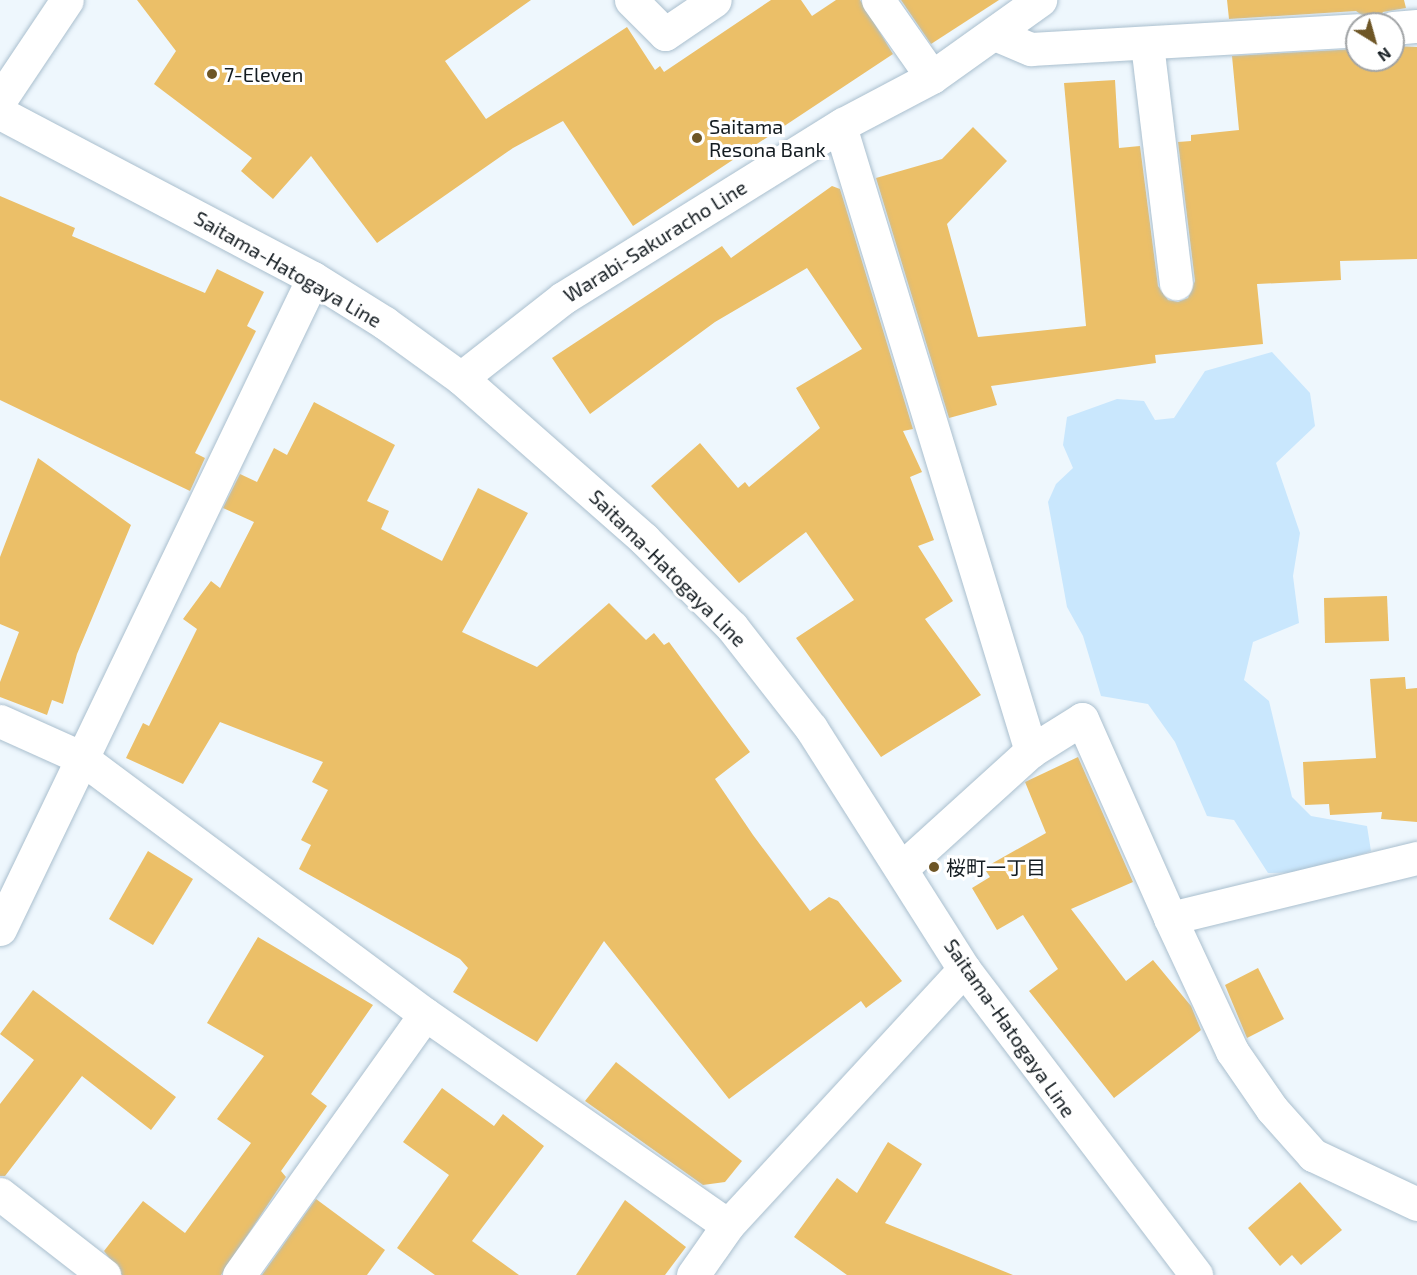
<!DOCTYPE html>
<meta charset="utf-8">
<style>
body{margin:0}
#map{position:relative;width:1417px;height:1275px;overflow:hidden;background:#eef7fd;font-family:"Exo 2","Noto Sans JP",sans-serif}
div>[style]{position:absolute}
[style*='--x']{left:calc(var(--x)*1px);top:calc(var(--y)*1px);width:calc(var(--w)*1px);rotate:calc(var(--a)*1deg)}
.green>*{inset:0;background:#c9e7fd}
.building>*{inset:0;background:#ebbf68}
.roads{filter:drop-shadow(0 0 2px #aabfce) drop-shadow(0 0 2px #aabfce)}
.minor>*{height:33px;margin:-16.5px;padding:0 16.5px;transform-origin:16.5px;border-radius:16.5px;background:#fff}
.major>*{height:33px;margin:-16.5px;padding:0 16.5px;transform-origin:16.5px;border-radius:16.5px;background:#fff}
.dots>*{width:16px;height:16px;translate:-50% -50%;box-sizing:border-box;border:3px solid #fff;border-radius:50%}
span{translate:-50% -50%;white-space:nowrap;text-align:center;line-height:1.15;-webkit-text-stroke:6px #fff;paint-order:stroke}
.poi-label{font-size:20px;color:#141c21}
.left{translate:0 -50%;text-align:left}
.street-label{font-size:20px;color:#141c21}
.north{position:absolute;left:1345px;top:12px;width:60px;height:60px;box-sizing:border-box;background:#fff;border:2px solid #a1a4a6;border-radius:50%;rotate:143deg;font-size:16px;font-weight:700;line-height:24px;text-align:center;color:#141c21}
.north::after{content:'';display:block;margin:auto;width:21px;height:27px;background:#6e5626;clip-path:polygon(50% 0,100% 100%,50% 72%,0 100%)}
</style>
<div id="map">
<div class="green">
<div style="clip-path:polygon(1272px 352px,1310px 393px,1315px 426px,1276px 463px,1300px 533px,1293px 576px,1299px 623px,1253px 642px,1244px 680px,1269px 701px,1292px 797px,1311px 816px,1367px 826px,1371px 851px,1309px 872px,1268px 873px,1234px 820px,1207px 816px,1175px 742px,1148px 704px,1101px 696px,1083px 636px,1067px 607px,1048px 502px,1056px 484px,1073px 468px,1063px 445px,1067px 417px,1117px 399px,1144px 401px,1155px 420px,1174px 418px,1205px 371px)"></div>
</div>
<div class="building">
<div style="clip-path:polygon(137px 0,531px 0,445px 61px,486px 119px,627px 27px,655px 70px,660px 66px,664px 72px,771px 0,801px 0,812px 16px,836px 0,860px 0,893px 54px,633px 226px,563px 121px,513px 148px,377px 243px,311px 156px,273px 199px,241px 171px,252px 158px,154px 84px,176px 51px)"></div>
<div style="clip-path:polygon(901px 0,999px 0,931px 44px)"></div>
<div style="clip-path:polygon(1227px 0,1404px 0,1406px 8px,1383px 12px,1375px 24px,1356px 11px,1229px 19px)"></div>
<div style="clip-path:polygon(1393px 46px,1417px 47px,1417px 259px,1340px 261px,1341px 280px,1257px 284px,1263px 344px,1155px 355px,1156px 363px,991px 386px,997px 405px,949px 418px,876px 178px,942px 159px,973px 127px,1007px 161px,947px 224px,978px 337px,1086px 326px,1064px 83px,1115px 80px,1119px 148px,1140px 146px,1158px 286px,1168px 300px,1178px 302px,1188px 298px,1195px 281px,1178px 142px,1191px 141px,1191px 135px,1239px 130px,1232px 56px,1357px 49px,1357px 60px,1393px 60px)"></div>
<div style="clip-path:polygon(832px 186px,840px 189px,913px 429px,903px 431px,922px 472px,910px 477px,934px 540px,918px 546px,953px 601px,925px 619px,981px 695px,881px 757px,796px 638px,854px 600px,806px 532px,739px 583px,651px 486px,700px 443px,738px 488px,745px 482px,749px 487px,820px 428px,796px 388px,862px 349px,807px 268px,715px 322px,590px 414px,552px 358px,722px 246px,731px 258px)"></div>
<div style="clip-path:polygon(0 196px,75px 228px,72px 236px,205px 293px,217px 269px,264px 292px,247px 326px,256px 331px,195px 453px,205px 458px,190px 491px,0 400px)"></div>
<div style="clip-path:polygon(314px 402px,395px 445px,367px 501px,389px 511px,381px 529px,442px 561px,478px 488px,528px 513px,462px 632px,537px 667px,609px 603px,646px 640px,654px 633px,664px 645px,669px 642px,750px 752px,715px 779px,753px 835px,810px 911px,829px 897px,838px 901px,902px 981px,866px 1008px,861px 1001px,729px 1099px,604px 941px,537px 1042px,453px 992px,468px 968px,460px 959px,299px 869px,311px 845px,301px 840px,328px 790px,312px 782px,323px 762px,220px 722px,183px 784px,126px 758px,143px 723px,149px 726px,197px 629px,183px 619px,211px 581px,220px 588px,254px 522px,223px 508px,240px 474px,257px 482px,274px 448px,287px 455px)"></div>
<div style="clip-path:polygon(38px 458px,131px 525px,77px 654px,63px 704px,52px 700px,47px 715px,0 697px,0 682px,19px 632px,0 624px,0 557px)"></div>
<div style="clip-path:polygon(1387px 596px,1389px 641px,1325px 643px,1324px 598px)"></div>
<div style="clip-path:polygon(1405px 677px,1406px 689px,1417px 688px,1417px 822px,1381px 819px,1382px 812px,1330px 815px,1329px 804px,1305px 805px,1303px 762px,1376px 758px,1370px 679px)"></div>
<div style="clip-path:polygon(1078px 757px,1133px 882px,1071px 909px,1126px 981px,1153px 960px,1191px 1006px,1201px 1030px,1114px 1098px,1029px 991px,1058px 969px,1023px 915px,997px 930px,972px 888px,990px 877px,984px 868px,1046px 833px,1025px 782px)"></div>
<div style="clip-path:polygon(148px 851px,193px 879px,153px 945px,109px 919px)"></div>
<div style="clip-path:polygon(258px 937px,373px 1005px,311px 1094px,327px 1106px,281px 1171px,286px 1177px,221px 1275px,122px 1275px,104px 1251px,143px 1201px,185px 1233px,251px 1143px,217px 1119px,264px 1056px,207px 1023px)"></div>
<div style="clip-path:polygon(1258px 968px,1284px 1019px,1247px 1038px,1225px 985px)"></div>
<div style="clip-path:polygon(33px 990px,176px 1097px,151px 1130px,82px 1076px,5px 1176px,0 1176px,0 1104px,34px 1060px,0 1034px)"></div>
<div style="clip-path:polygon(616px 1062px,742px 1161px,725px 1182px,703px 1185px,585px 1101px)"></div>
<div style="clip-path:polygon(442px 1088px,494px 1126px,503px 1114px,544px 1146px,472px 1241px,519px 1275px,435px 1275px,397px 1248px,449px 1175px,403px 1142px)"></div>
<div style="clip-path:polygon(888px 1142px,922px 1164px,885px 1223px,1013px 1275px,847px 1275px,794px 1237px,837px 1178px,857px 1193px)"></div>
<div style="clip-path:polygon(1300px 1182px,1342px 1230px,1301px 1265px,1292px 1255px,1280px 1266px,1248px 1228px)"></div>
<div style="clip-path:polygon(316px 1199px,385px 1250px,367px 1275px,262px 1275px)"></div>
<div style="clip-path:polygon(625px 1200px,686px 1247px,665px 1275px,576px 1275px)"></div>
</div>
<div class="roads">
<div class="minor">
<div style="--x:631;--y:0;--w:48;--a:45"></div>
<div style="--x:665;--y:34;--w:60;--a:-34.2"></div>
<div style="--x:878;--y:0;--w:94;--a:55"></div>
<div style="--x:1393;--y:28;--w:24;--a:-5"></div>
<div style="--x:995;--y:34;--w:39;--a:23"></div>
<div style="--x:1031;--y:49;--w:327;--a:-3.3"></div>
<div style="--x:1147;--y:44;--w:241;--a:83.1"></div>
<div style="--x:0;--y:100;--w:120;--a:-56.2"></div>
<div style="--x:840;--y:126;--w:654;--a:73.01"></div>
<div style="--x:0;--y:721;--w:88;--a:24.2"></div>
<div style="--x:80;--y:757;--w:430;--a:36.7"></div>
<div style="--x:425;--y:1014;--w:369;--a:34.9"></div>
<div style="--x:1417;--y:858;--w:254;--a:166.3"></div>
<div style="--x:1170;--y:918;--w:147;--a:65"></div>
<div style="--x:1232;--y:1051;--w:70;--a:55.4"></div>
<div style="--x:1272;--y:1109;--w:62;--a:48.3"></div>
<div style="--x:1313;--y:1155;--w:115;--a:25.2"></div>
<div style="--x:903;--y:867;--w:173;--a:-42.2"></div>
<div style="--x:1031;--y:751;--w:60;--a:-32.1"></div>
<div style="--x:1082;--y:719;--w:218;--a:66.1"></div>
<div style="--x:0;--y:929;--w:722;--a:-64.32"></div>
<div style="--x:0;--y:1194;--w:132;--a:37.9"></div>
<div style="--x:239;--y:1275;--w:320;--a:-54.5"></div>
<div style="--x:693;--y:1275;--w:61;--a:-55"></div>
<div style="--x:728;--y:1225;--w:348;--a:-47.3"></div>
</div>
<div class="major">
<div style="--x:0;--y:113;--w:354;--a:27.8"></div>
<div style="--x:313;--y:278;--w:85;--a:32"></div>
<div style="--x:385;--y:323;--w:94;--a:35.9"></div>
<div style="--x:461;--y:378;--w:244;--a:41.3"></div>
<div style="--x:644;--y:539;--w:124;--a:45"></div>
<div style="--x:732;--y:627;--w:128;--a:52"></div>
<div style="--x:811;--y:728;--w:285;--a:57.6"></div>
<div style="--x:964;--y:969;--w:384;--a:52.8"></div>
<div style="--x:461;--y:378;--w:130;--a:-38.1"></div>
<div style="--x:563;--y:298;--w:330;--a:-31.9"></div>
<div style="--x:843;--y:124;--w:101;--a:-27.8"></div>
<div style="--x:932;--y:77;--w:133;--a:-35.5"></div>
</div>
</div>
<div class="dots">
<div style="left:212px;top:74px;background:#6e5626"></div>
<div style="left:697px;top:138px;background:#6e5626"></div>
<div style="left:934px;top:867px;background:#6e5626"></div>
</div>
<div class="poi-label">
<span class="left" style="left:224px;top:74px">7-Eleven</span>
<span class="left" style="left:709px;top:138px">Saitama<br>Resona Bank</span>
<span class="left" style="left:946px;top:867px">桜町一丁目</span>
</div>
<div class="street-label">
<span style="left:655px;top:241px;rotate:-32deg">Warabi-Sakuracho Line</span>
<span style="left:288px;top:269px;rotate:30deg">Saitama-Hatogaya Line</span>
<span style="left:668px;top:568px;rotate:45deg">Saitama-Hatogaya Line</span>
<span style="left:1010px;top:1028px;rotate:55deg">Saitama-Hatogaya Line</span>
</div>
<div class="north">N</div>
</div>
